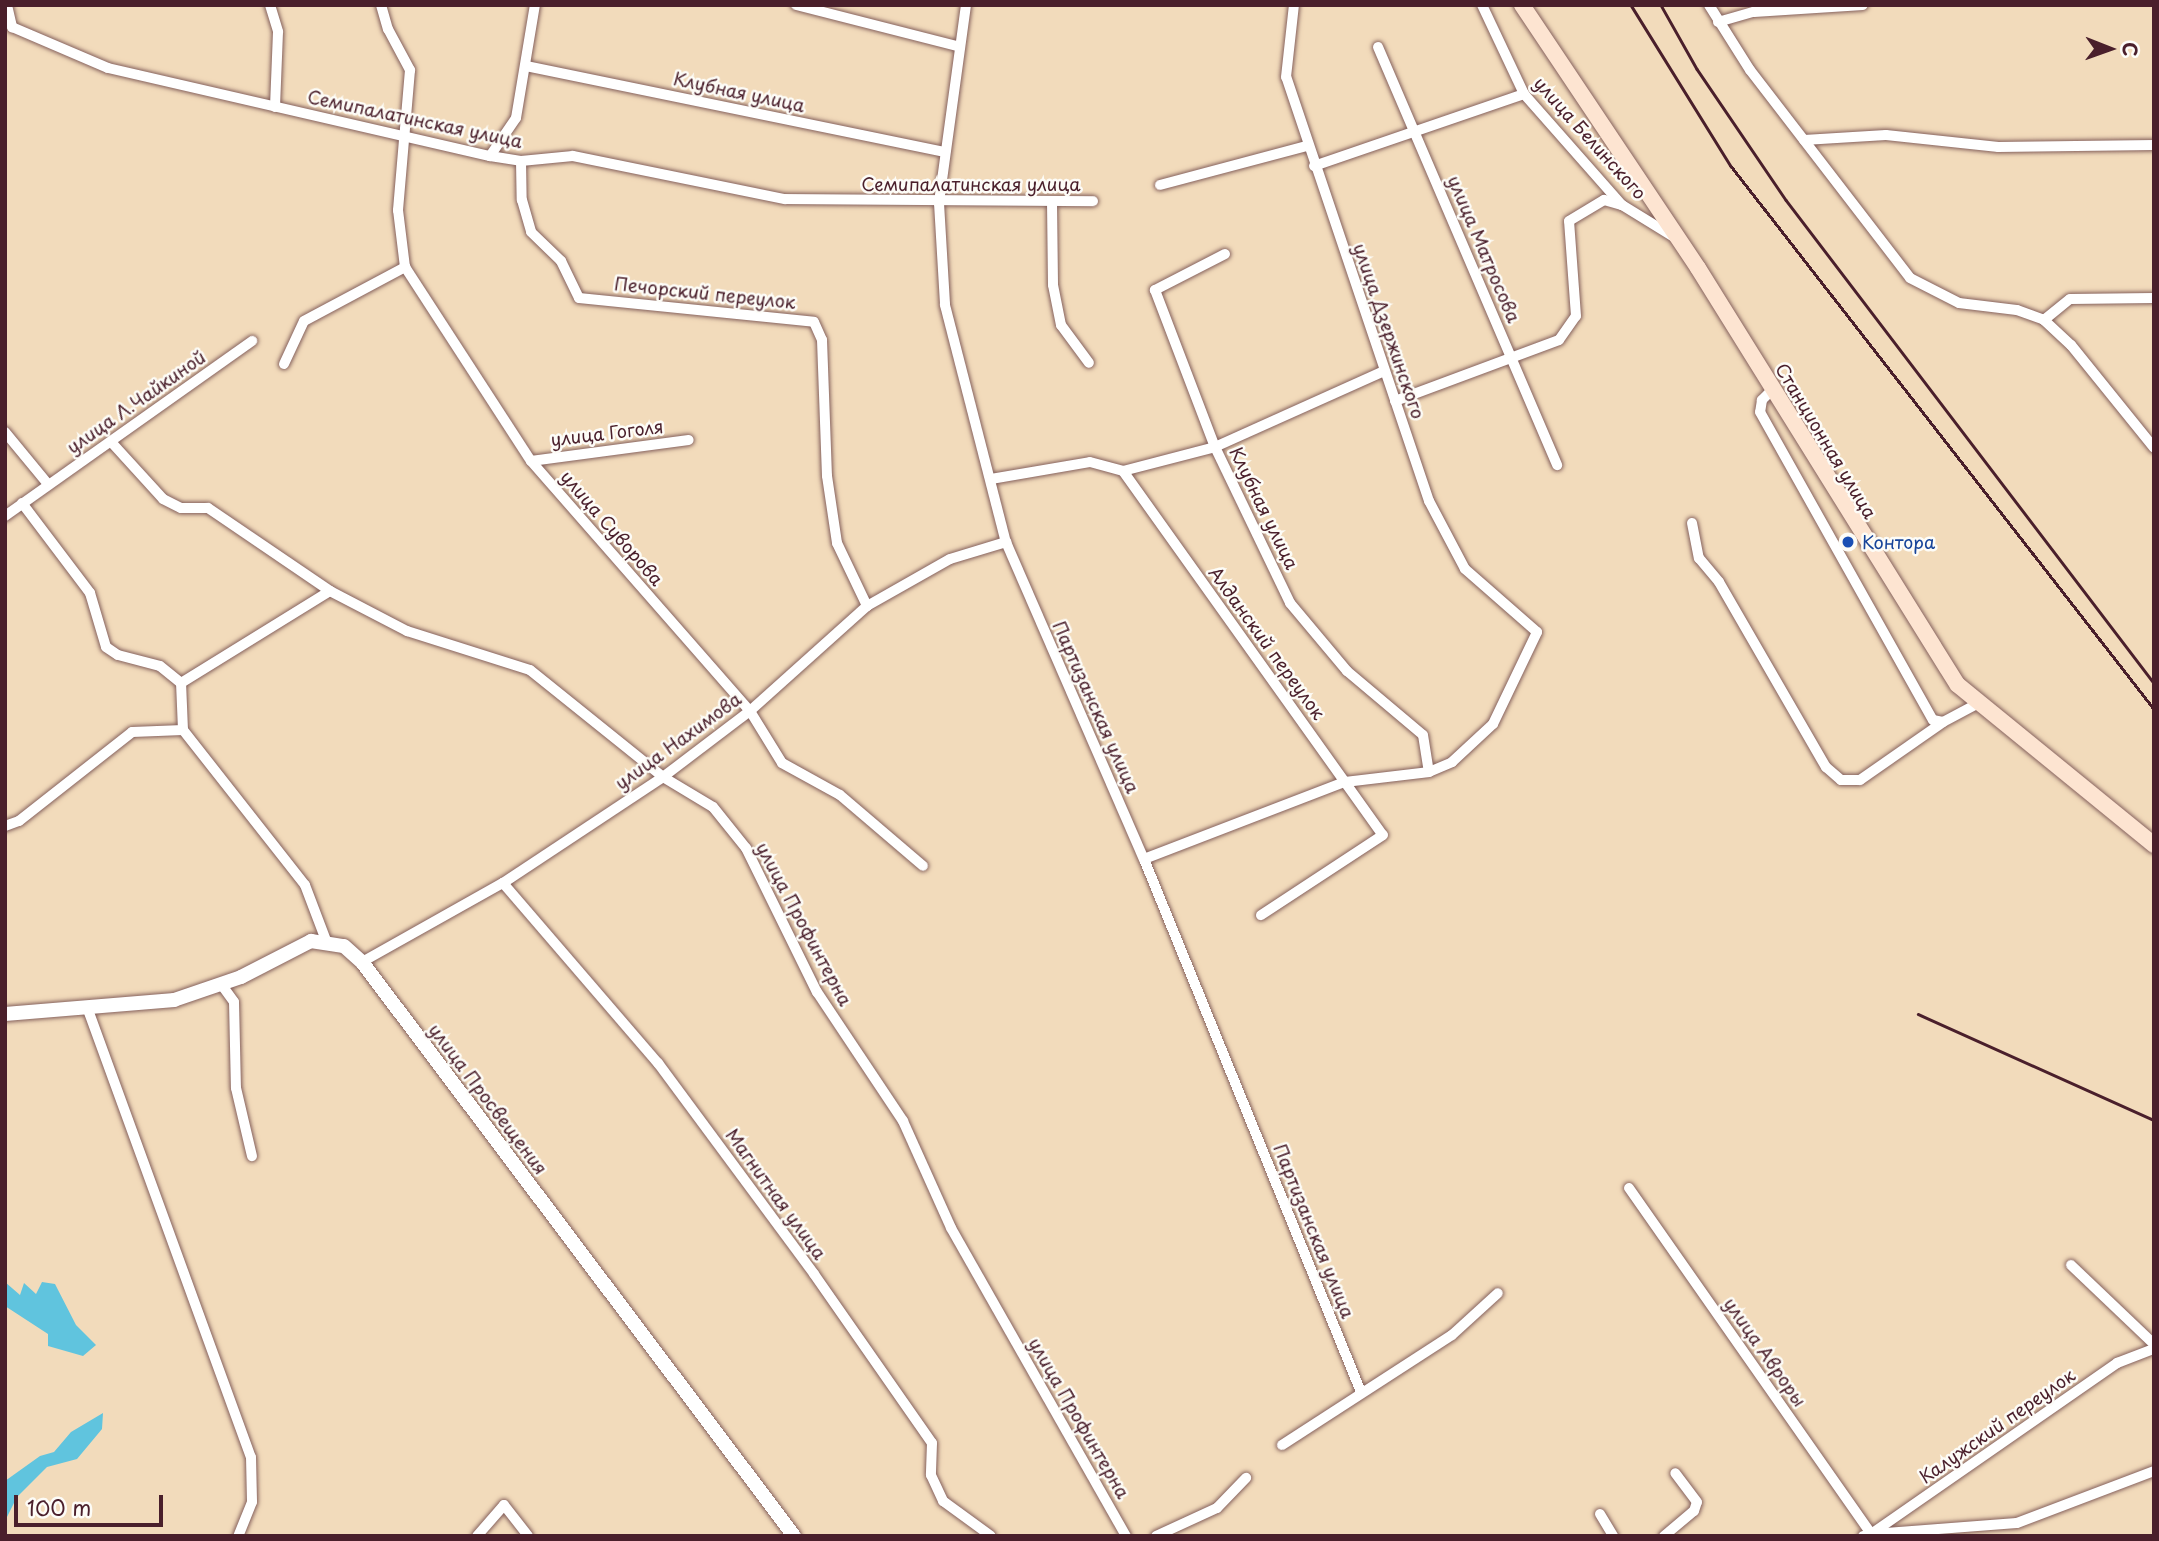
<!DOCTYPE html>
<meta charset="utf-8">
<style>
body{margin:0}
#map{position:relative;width:2159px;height:1541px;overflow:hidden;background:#f2dbbb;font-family:"Playpen Sans",sans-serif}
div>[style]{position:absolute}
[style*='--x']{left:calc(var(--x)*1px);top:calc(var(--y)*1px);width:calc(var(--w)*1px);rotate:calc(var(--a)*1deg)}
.water>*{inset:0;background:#60c4de}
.roads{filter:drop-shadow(0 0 2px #85615d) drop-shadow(0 0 2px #85615d)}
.minor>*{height:10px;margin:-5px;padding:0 5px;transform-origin:5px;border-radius:5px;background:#fff}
.tertiary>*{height:14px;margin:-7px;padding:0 7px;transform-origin:7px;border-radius:7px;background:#fff}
.secondary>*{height:16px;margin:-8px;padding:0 8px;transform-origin:8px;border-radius:8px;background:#fde4d1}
.rail>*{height:2.5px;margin:-1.25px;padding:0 1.25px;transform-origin:1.25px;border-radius:1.25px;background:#4a1f2b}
.dots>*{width:19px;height:19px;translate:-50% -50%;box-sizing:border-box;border:4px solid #fdfcf7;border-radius:50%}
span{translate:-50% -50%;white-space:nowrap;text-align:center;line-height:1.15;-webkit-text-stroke:5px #fdfcf7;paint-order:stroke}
.street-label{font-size:18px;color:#4a1f2b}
.transit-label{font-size:18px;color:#164399}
.left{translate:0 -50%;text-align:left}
.frame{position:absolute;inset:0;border:7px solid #4a1f2b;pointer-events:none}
.north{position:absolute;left:2075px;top:14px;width:70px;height:70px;-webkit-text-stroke:5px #fdfcf7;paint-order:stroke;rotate:91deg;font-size:19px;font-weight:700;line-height:28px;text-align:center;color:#4a1f2b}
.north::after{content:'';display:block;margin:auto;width:24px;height:32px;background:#4a1f2b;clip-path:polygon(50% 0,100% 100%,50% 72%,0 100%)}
.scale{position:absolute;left:14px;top:1495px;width:149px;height:32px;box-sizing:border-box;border:4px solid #4a1f2b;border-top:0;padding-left:9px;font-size:21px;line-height:24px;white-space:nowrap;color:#4a1f2b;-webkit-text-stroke:5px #fdfcf7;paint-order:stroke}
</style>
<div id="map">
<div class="water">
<div style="clip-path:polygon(5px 1282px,20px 1295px,24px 1283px,36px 1294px,42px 1282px,55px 1284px,76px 1325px,96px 1345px,83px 1356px,48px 1346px,48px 1334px,5px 1306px)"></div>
<div style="clip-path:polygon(103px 1413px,102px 1429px,77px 1459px,47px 1467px,17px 1497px,5px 1521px,5px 1481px,40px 1456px,54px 1452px,71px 1432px)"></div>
</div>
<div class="roads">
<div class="minor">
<div style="--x:7;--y:5;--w:23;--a:77"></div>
<div style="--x:12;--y:27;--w:104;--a:23.1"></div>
<div style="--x:108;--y:68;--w:392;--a:13"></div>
<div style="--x:490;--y:156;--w:31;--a:9"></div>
<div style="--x:521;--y:161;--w:52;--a:-5.5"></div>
<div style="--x:573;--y:156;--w:216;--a:11.5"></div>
<div style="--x:785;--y:199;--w:308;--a:0.4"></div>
<div style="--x:270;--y:5;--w:28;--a:73"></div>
<div style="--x:278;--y:32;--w:75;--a:92.3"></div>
<div style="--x:381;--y:5;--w:25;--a:74"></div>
<div style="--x:388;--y:29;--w:47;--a:61.8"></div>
<div style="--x:410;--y:70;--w:141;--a:94.9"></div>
<div style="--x:398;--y:210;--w:57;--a:83"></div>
<div style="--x:405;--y:267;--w:231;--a:57"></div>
<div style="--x:531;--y:461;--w:332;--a:48.8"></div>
<div style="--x:750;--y:711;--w:61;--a:58.4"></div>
<div style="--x:782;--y:763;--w:66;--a:28.9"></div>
<div style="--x:840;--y:795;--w:109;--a:40.5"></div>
<div style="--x:796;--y:5;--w:166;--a:14.3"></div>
<div style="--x:966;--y:5;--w:200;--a:97.8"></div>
<div style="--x:939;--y:203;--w:102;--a:86.6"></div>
<div style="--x:945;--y:305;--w:245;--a:75.6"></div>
<div style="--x:1006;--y:542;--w:346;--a:66.5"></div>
<div style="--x:1144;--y:859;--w:575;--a:67.85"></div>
<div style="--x:1482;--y:5;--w:98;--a:64.7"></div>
<div style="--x:1524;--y:94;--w:148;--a:48.6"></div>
<div style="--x:1622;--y:205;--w:61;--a:31.6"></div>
<div style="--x:1709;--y:5;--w:77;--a:57.8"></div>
<div style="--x:1750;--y:70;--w:262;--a:52.4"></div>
<div style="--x:1910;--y:278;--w:55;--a:27"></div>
<div style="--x:1959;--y:303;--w:58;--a:6.9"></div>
<div style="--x:2017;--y:310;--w:29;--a:20"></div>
<div style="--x:2044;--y:320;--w:37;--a:43"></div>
<div style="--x:2071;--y:345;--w:132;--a:51.1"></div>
<div style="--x:1718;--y:22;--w:37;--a:-16"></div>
<div style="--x:1754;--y:12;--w:109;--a:-3.7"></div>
<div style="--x:1378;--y:47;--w:455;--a:66.8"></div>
<div style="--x:526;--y:66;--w:428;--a:11.6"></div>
<div style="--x:1804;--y:140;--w:82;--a:-3.5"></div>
<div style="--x:1886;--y:135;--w:113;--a:6.1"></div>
<div style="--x:1998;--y:147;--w:156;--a:-0.7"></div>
<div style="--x:490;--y:156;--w:46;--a:-55.6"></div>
<div style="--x:516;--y:118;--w:115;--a:-80.5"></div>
<div style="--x:521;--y:161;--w:39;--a:89"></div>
<div style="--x:522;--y:200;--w:33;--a:74"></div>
<div style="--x:531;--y:232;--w:42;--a:44"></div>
<div style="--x:561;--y:261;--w:41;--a:64.1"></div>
<div style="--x:579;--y:298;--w:236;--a:5.8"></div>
<div style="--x:814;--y:322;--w:20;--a:66"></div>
<div style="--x:822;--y:340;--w:136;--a:87.9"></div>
<div style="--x:827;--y:476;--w:68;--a:81.5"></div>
<div style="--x:837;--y:543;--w:70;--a:64.5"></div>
<div style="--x:1314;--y:166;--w:222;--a:-18.9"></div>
<div style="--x:1160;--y:185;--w:152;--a:-14.9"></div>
<div style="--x:1052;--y:202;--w:83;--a:89.3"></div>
<div style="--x:1053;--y:285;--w:41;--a:78.7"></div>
<div style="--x:1061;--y:325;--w:47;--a:53.6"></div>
<div style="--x:1225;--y:254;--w:79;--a:152.8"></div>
<div style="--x:1155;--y:290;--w:168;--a:69.1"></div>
<div style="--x:1215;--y:447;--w:173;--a:64.3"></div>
<div style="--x:1290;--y:603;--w:89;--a:50"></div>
<div style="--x:1347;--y:671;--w:99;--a:40.1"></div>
<div style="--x:1423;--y:735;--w:37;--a:81"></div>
<div style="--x:2044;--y:320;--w:33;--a:-39"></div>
<div style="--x:2070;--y:299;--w:84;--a:-0.7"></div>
<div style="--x:284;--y:364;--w:47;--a:-65.1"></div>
<div style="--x:304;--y:321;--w:115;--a:-28.1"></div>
<div style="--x:1773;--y:389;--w:16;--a:135"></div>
<div style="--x:1762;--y:400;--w:12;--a:99"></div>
<div style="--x:1760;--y:412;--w:353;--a:60.7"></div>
<div style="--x:1933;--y:720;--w:10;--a:11"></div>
<div style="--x:1943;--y:722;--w:40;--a:-28"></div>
<div style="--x:1395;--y:401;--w:175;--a:-20.4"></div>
<div style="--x:1559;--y:340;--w:29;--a:-55"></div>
<div style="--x:1576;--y:316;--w:95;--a:-94.2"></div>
<div style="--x:1569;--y:221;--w:41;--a:-31"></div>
<div style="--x:1604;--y:200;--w:19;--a:16"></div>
<div style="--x:5;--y:432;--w:66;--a:50.5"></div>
<div style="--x:113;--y:444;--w:74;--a:47.7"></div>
<div style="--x:163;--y:499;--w:20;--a:27"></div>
<div style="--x:181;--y:508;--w:27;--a:0"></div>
<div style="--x:208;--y:508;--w:148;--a:34.2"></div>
<div style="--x:330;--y:591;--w:87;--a:27.5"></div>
<div style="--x:407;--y:631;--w:129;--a:17.6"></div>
<div style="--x:530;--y:670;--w:171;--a:38.8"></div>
<div style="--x:663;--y:777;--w:58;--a:31"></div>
<div style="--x:713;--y:807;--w:53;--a:51.2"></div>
<div style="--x:746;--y:848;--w:161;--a:63.8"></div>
<div style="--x:817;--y:992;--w:155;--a:56.3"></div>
<div style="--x:903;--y:1121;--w:117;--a:65.8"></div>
<div style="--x:951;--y:1228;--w:354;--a:60.4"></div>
<div style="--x:531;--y:461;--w:159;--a:-7.6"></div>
<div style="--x:1123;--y:471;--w:447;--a:54.5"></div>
<div style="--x:1383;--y:835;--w:146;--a:146.7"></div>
<div style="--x:991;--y:479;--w:100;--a:-9.7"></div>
<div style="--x:1090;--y:462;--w:34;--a:15"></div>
<div style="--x:1123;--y:471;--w:95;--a:-14.6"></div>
<div style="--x:1215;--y:447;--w:185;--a:-24.2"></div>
<div style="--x:22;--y:503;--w:113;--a:52.9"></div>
<div style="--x:90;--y:593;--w:56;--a:73.5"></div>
<div style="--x:106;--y:647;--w:14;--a:34"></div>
<div style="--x:118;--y:655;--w:43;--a:14.7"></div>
<div style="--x:160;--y:666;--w:27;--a:39"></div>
<div style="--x:5;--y:516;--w:303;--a:-35.3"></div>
<div style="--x:1692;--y:523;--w:36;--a:79"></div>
<div style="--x:1699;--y:558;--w:31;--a:50"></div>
<div style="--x:1719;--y:582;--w:214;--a:60"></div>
<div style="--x:1826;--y:767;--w:20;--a:41"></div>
<div style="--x:1841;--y:780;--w:19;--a:0"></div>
<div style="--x:1860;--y:780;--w:101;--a:-34.9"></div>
<div style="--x:5;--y:826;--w:15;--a:-20"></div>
<div style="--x:19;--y:821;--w:144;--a:-38.2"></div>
<div style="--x:132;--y:732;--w:51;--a:-2.2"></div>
<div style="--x:1144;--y:859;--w:215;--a:-21"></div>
<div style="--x:1345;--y:782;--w:85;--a:-6.8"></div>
<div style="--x:1429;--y:772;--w:25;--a:-23"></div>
<div style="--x:1452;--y:762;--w:56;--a:-42.8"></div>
<div style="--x:1493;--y:724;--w:102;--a:-64.4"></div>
<div style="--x:1537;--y:632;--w:96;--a:-138.8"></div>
<div style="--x:1465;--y:569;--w:77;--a:-117.9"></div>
<div style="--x:1429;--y:501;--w:447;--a:-108.6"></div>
<div style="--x:1286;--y:77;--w:72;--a:-83.7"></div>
<div style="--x:503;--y:883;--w:238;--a:49.3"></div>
<div style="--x:658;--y:1063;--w:262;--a:53.5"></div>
<div style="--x:814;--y:1274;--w:206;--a:55.1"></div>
<div style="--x:932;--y:1443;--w:32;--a:92"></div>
<div style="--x:931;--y:1475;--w:29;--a:65"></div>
<div style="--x:943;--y:1501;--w:59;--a:36.1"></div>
<div style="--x:327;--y:943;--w:62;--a:-110.8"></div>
<div style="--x:305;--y:885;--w:197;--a:-128.2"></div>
<div style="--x:183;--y:730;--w:47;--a:-92.4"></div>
<div style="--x:181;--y:683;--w:175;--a:-31.7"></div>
<div style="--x:362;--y:962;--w:162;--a:-29.3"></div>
<div style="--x:503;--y:883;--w:192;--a:-33.5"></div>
<div style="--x:663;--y:777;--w:109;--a:-37.2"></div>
<div style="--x:750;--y:711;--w:157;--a:-41.9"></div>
<div style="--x:867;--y:606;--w:95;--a:-29.5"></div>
<div style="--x:950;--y:559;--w:59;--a:-16.9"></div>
<div style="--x:221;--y:984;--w:22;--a:54"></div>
<div style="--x:234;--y:1002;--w:86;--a:88.7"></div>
<div style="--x:236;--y:1088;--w:70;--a:76.8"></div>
<div style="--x:87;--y:1007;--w:479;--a:70"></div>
<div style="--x:251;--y:1457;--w:45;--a:88.7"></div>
<div style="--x:252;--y:1502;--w:37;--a:112"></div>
<div style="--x:1629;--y:1188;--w:425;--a:55"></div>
<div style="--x:2071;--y:1265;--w:115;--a:43.6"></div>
<div style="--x:1282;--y:1445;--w:202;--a:-32.9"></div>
<div style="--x:1452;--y:1335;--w:62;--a:-42.4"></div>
<div style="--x:1600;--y:1514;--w:26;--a:59"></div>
<div style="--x:1873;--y:1534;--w:144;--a:-4.4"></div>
<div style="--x:2017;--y:1523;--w:147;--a:-20.8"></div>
<div style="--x:477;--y:1536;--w:41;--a:-48.9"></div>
<div style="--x:504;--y:1505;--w:39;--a:52"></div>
<div style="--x:1156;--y:1536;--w:67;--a:-24.7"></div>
<div style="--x:1217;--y:1508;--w:42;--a:-46"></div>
<div style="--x:1664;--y:1536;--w:39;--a:-40"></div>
<div style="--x:1694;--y:1511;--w:9;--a:-72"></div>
<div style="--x:1697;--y:1502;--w:36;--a:-127"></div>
<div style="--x:1863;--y:1536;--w:8;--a:-14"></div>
<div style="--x:1871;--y:1534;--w:300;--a:-34.8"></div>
<div style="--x:2117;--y:1363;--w:40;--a:-21"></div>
</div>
<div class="tertiary">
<div style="--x:5;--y:1014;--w:170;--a:-4.7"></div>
<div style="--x:174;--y:1000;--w:71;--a:-18.9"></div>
<div style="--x:241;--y:977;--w:79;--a:-27.2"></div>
<div style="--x:311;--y:941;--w:33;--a:9"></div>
<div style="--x:344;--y:946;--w:24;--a:42"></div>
<div style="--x:362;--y:962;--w:718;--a:53.03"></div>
</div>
<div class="secondary">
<div style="--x:1522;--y:5;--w:316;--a:56.2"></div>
<div style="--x:1698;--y:268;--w:491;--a:58.1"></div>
<div style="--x:1958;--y:685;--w:253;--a:39.2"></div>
</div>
</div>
<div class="rail">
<div style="--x:1631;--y:5;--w:190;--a:58.2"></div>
<div style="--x:1731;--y:166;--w:688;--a:52.08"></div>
<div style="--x:1661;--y:5;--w:73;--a:60.6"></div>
<div style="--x:1697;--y:69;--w:158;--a:55.8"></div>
<div style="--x:1786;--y:200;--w:607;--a:52.7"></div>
<div style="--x:1918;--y:1014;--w:259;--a:24.2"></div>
</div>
<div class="dots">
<div style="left:1848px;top:542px;background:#1a4fb4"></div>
</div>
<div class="street-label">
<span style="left:739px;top:92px;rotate:12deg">Клубная улица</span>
<span style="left:415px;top:119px;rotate:12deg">Семипалатинская улица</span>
<span style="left:1590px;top:138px;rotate:48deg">улица Белинского</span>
<span style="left:971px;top:184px">Семипалатинская улица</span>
<span style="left:1484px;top:249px;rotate:67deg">улица Матросова</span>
<span style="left:705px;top:293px;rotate:6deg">Печорский переулок</span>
<span style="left:1389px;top:331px;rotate:71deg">улица Дзержинского</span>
<span style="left:136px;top:402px;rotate:-35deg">улица Л.Чайкиной</span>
<span style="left:607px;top:433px;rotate:-7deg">улица Гоголя</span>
<span style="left:1826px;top:441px;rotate:59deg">Станционная улица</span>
<span style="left:1264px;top:508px;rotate:64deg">Клубная улица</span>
<span style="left:612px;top:528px;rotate:49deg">улица Суворова</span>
<span style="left:1267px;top:643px;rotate:54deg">Алданский переулок</span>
<span style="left:1096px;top:707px;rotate:66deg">Партизанская улица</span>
<span style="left:678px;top:741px;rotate:-36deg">улица Нахимова</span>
<span style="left:804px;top:924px;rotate:62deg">улица Профинтерна</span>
<span style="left:488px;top:1099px;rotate:53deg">улица Просвещения</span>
<span style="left:776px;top:1194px;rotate:54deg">Магнитная улица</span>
<span style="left:1314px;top:1231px;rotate:68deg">Партизанская улица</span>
<span style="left:1765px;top:1352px;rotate:55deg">улица Авроры</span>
<span style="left:1079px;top:1418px;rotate:60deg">улица Профинтерна</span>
<span style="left:1997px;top:1426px;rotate:-35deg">Калужский переулок</span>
</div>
<div class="transit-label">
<span class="left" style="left:1862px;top:542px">Контора</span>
</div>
<div class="frame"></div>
<div class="north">С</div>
<div class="scale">100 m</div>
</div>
